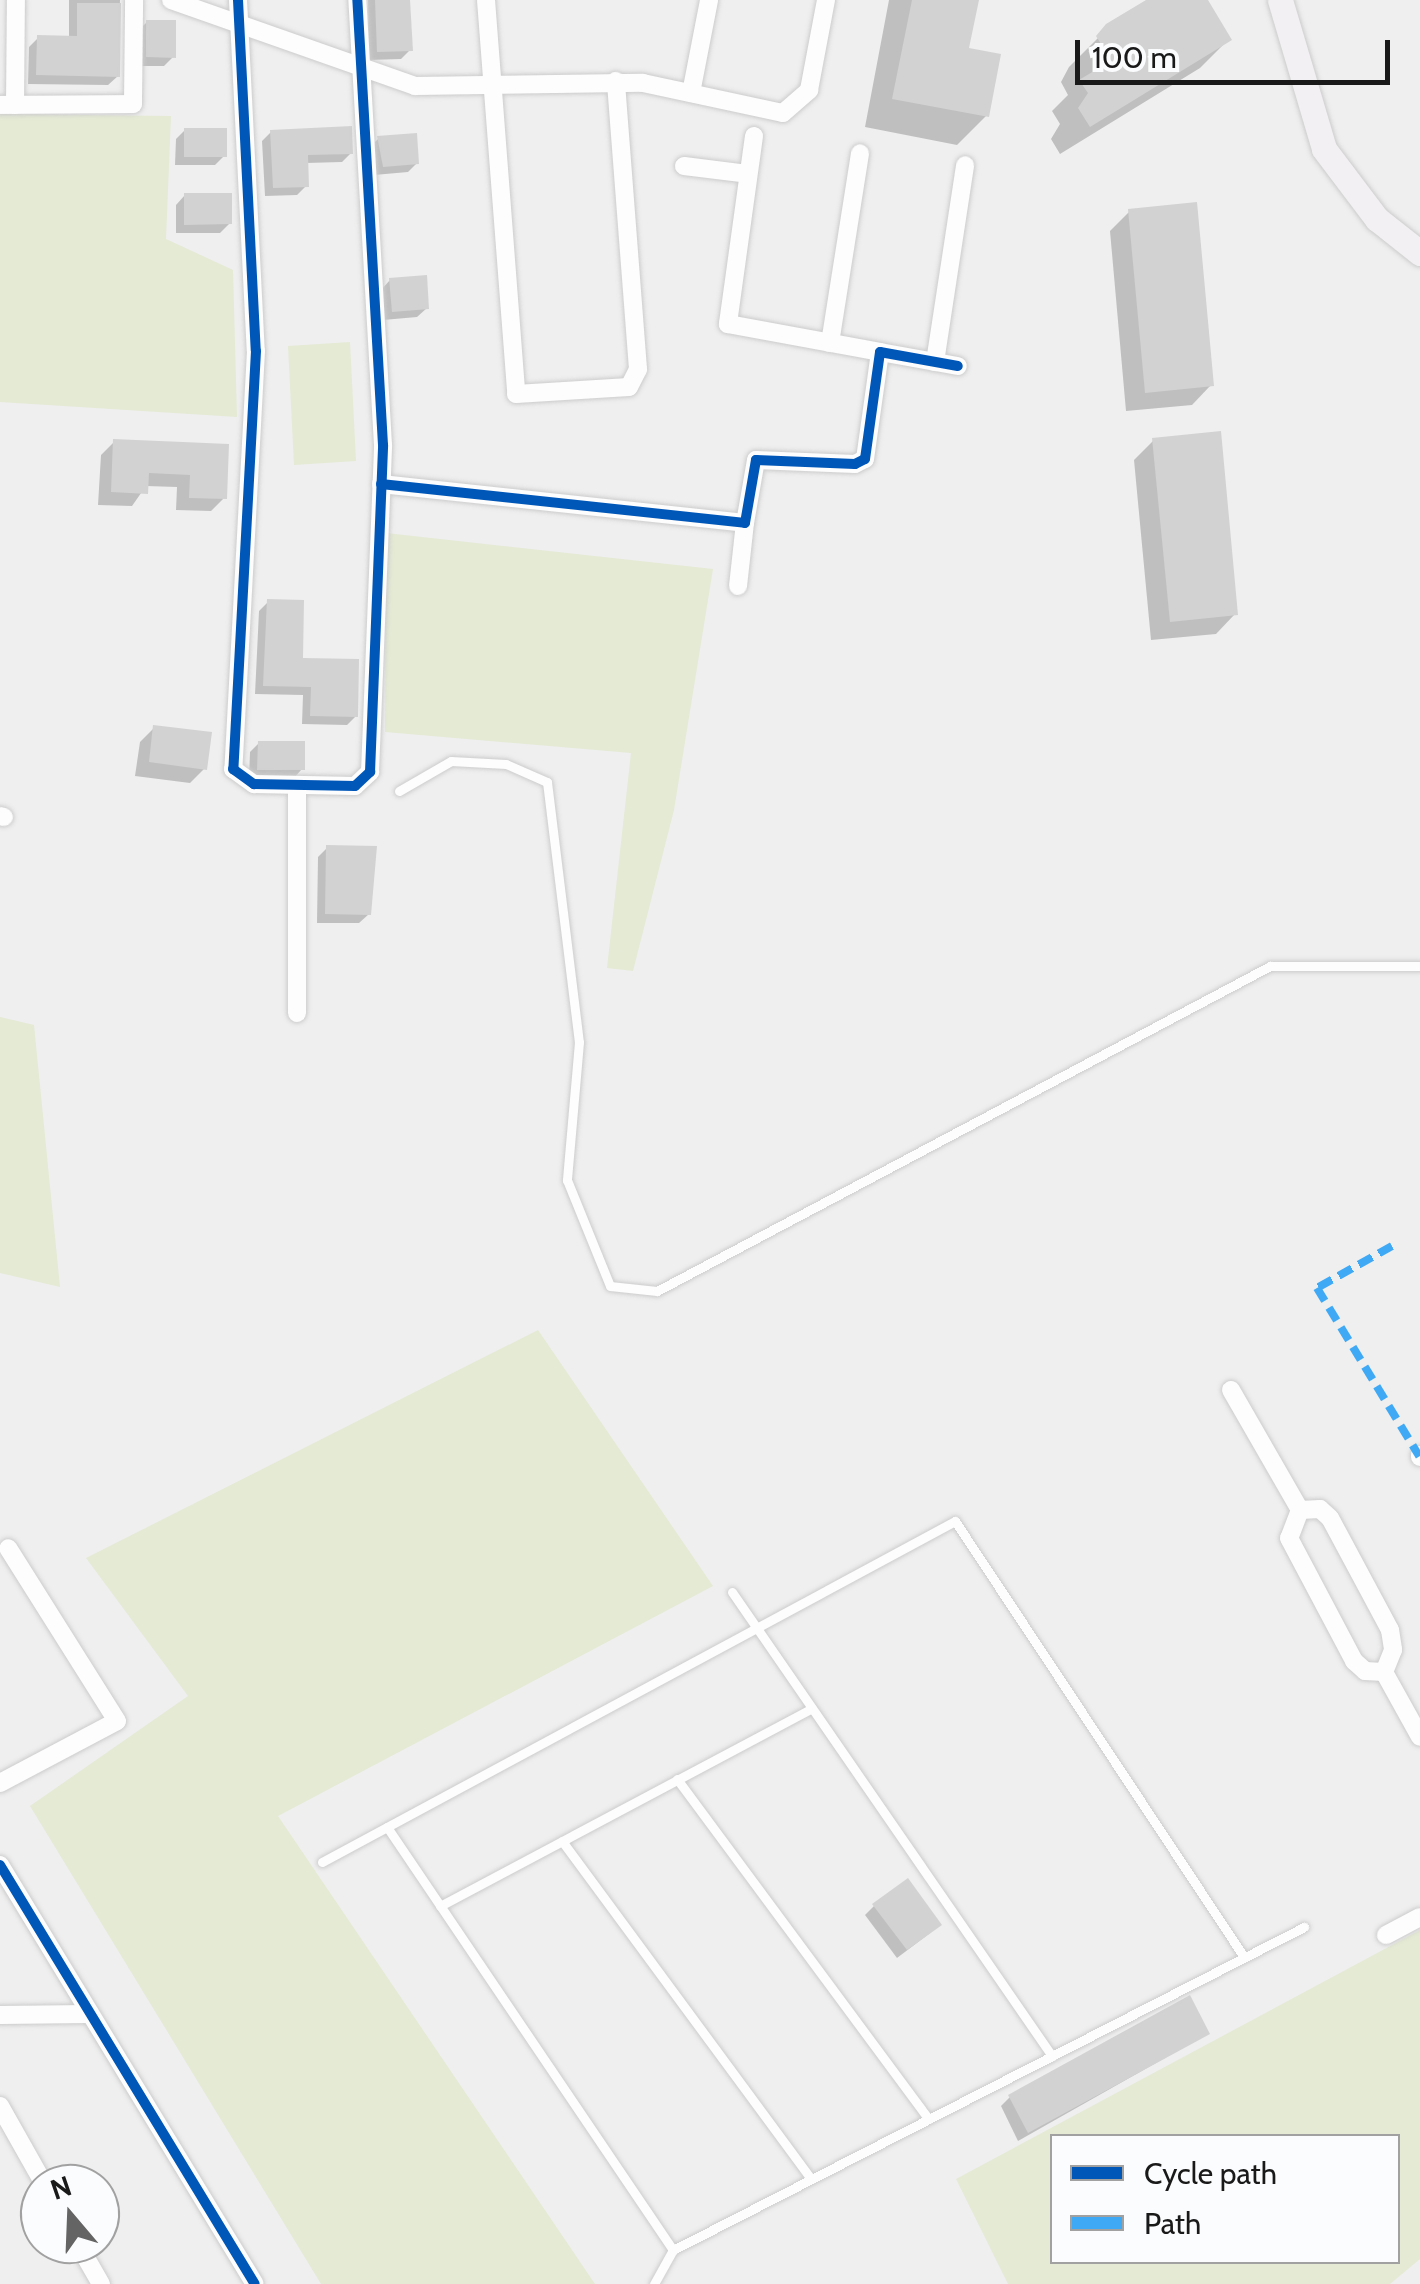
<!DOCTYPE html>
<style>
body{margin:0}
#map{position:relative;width:1420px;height:2284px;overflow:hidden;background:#efefef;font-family:Cabin,sans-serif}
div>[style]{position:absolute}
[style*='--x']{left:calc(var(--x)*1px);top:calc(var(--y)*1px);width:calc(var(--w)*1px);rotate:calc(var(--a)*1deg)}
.green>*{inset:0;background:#e4ead4}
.shadow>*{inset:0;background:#0003}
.building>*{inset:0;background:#d2d2d2}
.roads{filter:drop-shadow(0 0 2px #ccc) drop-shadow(0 0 2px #ccc)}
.lane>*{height:9px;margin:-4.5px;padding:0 4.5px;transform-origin:4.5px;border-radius:4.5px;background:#fdfdfd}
.street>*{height:18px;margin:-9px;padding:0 9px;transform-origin:9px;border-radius:9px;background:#fdfdfd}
.secondary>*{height:25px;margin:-12.5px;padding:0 12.5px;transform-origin:12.5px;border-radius:12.5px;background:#f2f0f2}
.quiet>*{height:8px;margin-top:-4px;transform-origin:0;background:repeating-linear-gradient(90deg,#3fa9f5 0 15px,transparent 0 23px)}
.cycleway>*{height:10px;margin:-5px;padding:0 5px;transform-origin:5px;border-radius:5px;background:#0057b8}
span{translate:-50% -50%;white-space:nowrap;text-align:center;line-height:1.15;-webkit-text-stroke:10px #fbfcfd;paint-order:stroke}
.legend{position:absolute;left:1050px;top:2134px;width:350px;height:130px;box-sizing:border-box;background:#fbfcfd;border:2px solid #a1a1a2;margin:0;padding:12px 18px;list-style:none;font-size:30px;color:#19191a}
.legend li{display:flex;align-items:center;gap:20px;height:50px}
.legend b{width:50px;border:2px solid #a1a1a2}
.north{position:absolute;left:20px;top:2164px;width:100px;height:100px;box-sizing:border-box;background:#fbfcfd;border:2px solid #a1a1a2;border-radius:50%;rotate:341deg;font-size:28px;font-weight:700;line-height:40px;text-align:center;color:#19191a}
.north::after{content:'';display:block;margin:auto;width:35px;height:45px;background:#646465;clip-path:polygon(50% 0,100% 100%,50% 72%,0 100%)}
.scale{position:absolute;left:1075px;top:40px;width:315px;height:45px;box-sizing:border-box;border:5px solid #19191a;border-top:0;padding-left:12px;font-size:30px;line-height:35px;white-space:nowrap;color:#19191a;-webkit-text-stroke:8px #fbfcfd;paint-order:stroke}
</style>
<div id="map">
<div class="green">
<div style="clip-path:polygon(0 114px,171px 116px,166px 239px,233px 270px,237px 417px,0 402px)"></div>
<div style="clip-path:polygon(350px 342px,356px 461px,294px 465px,288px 346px)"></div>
<div style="clip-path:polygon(386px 533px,713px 569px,674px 810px,633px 971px,607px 968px,631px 753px,385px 732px)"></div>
<div style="clip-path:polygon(0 1017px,34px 1025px,60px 1287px,0 1273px)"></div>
<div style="clip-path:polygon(538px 1330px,713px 1586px,278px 1816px,595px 2284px,321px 2284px,30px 1806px,188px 1696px,86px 1558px)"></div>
<div style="clip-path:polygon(evenodd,1420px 1930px,1420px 2259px,1390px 2284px,1008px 2284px,956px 2179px,1420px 1930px,1052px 2136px,1398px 2136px,1398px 2262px,1052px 2262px,1052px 2136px)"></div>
</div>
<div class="shadow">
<div style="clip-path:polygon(69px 0,120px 0,118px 76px,108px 85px,28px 84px,29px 47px,38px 38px,69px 38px)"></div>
<div style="clip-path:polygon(368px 0,408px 0,410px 50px,401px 59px,369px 60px)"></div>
<div style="clip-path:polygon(889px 0,976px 0,966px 50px,986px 116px,957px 145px,865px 127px)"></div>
<div style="clip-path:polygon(1154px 0,1205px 0,1229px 39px,1200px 68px,1060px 154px,1051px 139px,1060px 124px,1052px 111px,1068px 95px,1061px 82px,1069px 67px,1098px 38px)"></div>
<div style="clip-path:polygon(147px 22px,173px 57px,164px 66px,138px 66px,138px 31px)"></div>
<div style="clip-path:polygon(185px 130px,224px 156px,215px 165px,175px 165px,176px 139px)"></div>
<div style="clip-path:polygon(271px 132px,351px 153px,342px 162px,306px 163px,306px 186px,297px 195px,265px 196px,262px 141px)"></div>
<div style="clip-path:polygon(379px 138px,417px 163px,408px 172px,374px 175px,369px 148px)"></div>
<div style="clip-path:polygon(185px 195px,230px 223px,220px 233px,176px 233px,176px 205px)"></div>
<div style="clip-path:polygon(1130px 211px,1211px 385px,1192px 405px,1126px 411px,1110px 231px)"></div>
<div style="clip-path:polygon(390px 280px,427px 308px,417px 317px,383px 320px,381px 290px)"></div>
<div style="clip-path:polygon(1154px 440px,1235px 614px,1216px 634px,1151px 640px,1134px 460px)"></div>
<div style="clip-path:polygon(114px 442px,227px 446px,224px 498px,211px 511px,176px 510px,177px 487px,146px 486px,132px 506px,98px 505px,101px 455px)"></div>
<div style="clip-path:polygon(268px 602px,301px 660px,356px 716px,347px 725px,302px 724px,303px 695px,255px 694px,259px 611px)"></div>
<div style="clip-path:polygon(154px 728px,204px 769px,190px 783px,135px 776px,140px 742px)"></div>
<div style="clip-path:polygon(259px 743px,302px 769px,293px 779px,249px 778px,250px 752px)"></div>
<div style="clip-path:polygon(327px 848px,369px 914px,359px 923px,317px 923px,318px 857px)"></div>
<div style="clip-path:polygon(874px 1906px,930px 1933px,897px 1958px,865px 1915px)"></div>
<div style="clip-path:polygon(1207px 2034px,1018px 2141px,1001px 2106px,1010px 2097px)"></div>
</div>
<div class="building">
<div style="clip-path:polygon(375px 0,410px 0,413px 51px,377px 52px)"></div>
<div style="clip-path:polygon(912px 0,979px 0,969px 48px,1001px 54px,989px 117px,892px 99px)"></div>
<div style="clip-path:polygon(1146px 0,1208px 0,1232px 40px,1090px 127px,1078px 108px,1088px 93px,1079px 80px,1099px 68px,1088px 51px,1101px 44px,1096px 36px,1106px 24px)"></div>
<div style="clip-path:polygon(77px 3px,121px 3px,120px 77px,36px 75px,37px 35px,77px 36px)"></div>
<div style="clip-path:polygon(146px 20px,176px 20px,176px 58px,146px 57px)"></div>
<div style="clip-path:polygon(352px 126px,353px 154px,308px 155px,309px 187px,273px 188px,270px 130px)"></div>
<div style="clip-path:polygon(184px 128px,227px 128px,227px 157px,184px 157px)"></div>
<div style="clip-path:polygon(417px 133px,419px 164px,383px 167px,377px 136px)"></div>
<div style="clip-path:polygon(184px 193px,232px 193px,232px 224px,184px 225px)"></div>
<div style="clip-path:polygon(1197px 202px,1214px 386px,1145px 393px,1128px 209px)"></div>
<div style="clip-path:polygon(427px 275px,429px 309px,392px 312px,389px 278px)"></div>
<div style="clip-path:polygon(1221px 431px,1238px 615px,1170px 622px,1152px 438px)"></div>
<div style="clip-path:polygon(113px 439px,229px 444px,227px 499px,189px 498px,190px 475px,149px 473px,148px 494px,111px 492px)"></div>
<div style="clip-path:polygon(267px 599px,304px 600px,303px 658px,359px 659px,358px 717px,310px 716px,311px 687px,263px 686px)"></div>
<div style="clip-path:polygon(153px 725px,212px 732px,207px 770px,149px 762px)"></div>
<div style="clip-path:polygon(258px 741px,305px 741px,305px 770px,257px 770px)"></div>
<div style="clip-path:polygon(326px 845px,377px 846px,371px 915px,325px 914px)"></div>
<div style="clip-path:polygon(908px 1878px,942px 1925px,907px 1950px,872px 1904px)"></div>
<div style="clip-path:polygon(1190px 1995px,1210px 2034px,1028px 2133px,1008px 2095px)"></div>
</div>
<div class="roads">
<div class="lane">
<div style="--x:399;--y:791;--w:60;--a:-30"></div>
<div style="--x:451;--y:761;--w:55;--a:3.1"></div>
<div style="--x:506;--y:764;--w:45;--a:23.7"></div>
<div style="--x:547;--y:782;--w:262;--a:83"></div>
<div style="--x:579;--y:1042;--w:139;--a:95"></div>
<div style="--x:567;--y:1180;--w:114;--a:67.9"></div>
<div style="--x:610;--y:1286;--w:47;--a:6.1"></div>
<div style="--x:657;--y:1291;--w:694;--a:-27.93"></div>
<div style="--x:1270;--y:966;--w:150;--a:0"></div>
<div style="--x:732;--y:1592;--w:564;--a:55.41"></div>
<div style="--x:677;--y:1779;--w:423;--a:53.5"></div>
<div style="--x:387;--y:1827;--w:511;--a:55.94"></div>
<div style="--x:562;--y:1841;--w:420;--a:53.6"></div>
<div style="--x:322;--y:1862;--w:719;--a:-28.31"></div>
<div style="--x:955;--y:1521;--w:523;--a:56.46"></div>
<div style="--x:440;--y:1906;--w:421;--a:-28"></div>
<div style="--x:654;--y:2284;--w:39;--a:-61"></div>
<div style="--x:673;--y:2250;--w:709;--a:-27.11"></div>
</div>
<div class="street">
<div style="--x:171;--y:0;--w:259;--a:19.4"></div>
<div style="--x:415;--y:86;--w:228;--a:-0.8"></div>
<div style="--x:643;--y:83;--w:143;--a:12.1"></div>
<div style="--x:783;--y:113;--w:35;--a:-41"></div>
<div style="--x:809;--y:90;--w:92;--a:-79.3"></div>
<div style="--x:238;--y:0;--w:351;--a:87.1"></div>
<div style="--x:256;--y:351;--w:419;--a:93.1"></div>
<div style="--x:233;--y:769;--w:26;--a:36"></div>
<div style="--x:254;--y:784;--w:101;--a:1.1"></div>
<div style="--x:355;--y:786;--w:21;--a:-43"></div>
<div style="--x:370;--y:772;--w:327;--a:-87.7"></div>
<div style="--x:383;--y:445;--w:446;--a:-93.3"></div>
<div style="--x:486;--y:0;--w:395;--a:85.6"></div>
<div style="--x:516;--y:394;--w:113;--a:-3.5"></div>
<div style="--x:629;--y:387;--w:20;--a:-63"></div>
<div style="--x:638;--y:369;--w:289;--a:-94.4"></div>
<div style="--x:691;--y:93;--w:95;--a:-79"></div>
<div style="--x:0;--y:105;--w:133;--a:-0.4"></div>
<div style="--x:133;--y:104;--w:104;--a:-89.4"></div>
<div style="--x:15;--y:105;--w:105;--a:-89.5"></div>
<div style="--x:754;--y:136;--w:190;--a:97.9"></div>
<div style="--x:728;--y:324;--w:155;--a:10.4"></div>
<div style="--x:684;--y:166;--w:64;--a:7.1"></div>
<div style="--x:830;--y:343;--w:192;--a:-81"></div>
<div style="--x:935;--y:362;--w:199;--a:-81.3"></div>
<div style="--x:381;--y:484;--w:366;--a:6.1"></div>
<div style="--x:745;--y:523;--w:64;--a:-80.1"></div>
<div style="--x:756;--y:460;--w:99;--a:2.3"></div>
<div style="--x:855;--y:464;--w:11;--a:-27"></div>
<div style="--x:865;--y:459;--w:108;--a:-82"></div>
<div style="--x:880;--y:352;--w:79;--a:10.2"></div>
<div style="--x:738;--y:586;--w:63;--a:-83.7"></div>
<div style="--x:0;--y:816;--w:4;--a:14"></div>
<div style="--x:297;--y:1013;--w:228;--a:-90"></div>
<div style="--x:1231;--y:1390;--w:138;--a:60.1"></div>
<div style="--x:1300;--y:1510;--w:20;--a:-3"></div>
<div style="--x:1320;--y:1509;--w:13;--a:42"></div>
<div style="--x:1330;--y:1518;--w:127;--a:61.8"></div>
<div style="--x:1390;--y:1630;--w:20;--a:81"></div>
<div style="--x:1393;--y:1650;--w:24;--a:112"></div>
<div style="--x:1384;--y:1672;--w:74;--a:61"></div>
<div style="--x:1420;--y:1455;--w:2;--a:90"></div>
<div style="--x:1300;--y:1510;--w:30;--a:111"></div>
<div style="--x:1289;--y:1538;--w:139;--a:62.1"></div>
<div style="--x:1354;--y:1661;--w:15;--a:42"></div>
<div style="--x:1365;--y:1671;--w:19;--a:3"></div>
<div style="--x:0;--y:1783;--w:132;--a:-27.9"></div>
<div style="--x:117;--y:1721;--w:204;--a:-122.2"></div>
<div style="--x:0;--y:1865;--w:490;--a:58.7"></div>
<div style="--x:1386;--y:1935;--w:38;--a:-28"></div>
<div style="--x:0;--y:2015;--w:88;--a:-0.7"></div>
<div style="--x:0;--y:2106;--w:90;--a:60.6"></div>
<div style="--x:78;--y:2244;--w:46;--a:60.1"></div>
</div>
<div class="secondary">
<div style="--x:1280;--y:0;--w:155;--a:73.5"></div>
<div style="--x:1324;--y:149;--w:88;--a:52.9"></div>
<div style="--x:1377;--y:219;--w:55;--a:38.3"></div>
</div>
</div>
<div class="quiet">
<div style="--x:1392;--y:1246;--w:86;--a:150.8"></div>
<div style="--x:1317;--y:1288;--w:197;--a:58.7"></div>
</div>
<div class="cycleway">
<div style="--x:238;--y:0;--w:351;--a:87.1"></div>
<div style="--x:256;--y:351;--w:419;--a:93.1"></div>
<div style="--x:233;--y:769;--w:26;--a:36"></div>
<div style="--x:254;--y:784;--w:101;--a:1.1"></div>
<div style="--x:355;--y:786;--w:21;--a:-43"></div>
<div style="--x:370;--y:772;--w:327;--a:-87.7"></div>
<div style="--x:383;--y:445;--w:446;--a:-93.3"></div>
<div style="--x:381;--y:484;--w:366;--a:6.1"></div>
<div style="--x:745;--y:523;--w:64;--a:-80.1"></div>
<div style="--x:756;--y:460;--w:99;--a:2.3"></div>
<div style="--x:855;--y:464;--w:11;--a:-27"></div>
<div style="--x:865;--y:459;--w:108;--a:-82"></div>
<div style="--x:880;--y:352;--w:79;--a:10.2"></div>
<div style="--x:0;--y:1865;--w:490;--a:58.7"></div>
</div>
<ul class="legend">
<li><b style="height:12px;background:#0057b8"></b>Cycle path</li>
<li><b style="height:12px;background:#3fa9f5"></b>Path</li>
</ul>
<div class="north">N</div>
<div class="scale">100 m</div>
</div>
